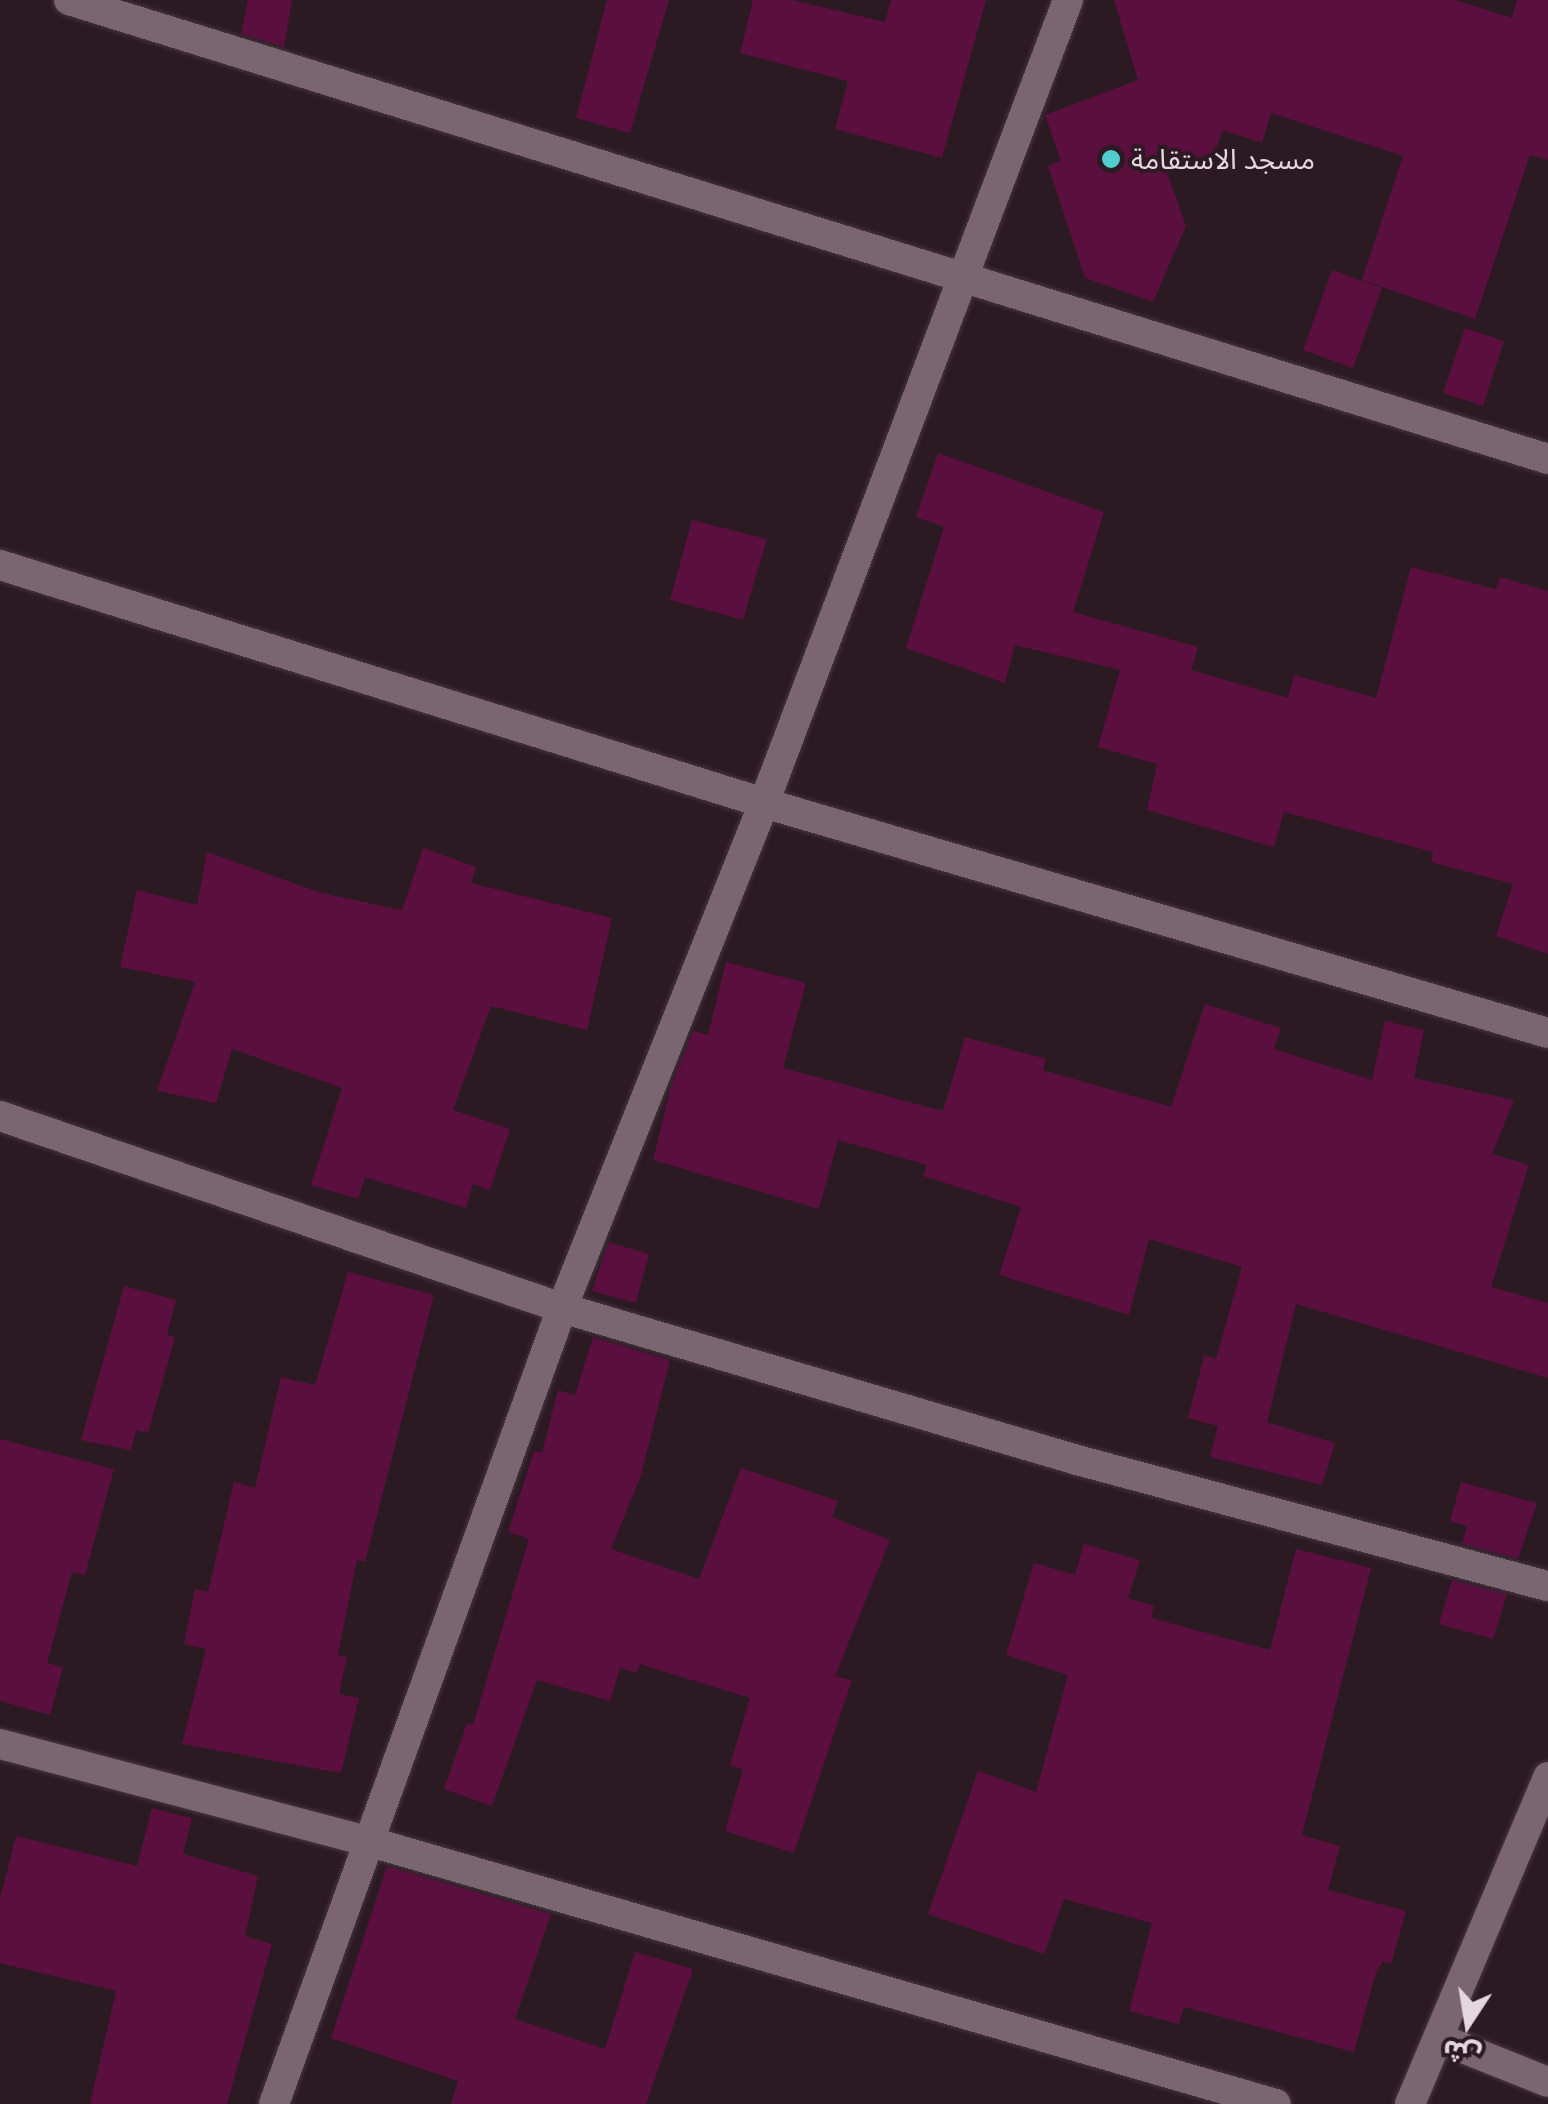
<!DOCTYPE html>
<meta charset="utf-8">
<style>
body{margin:0}
#map{position:relative;width:1548px;height:2104px;overflow:hidden;background:#2c1a23;font-family:"Golos Text","Noto Sans Arabic",sans-serif}
div>[style]{position:absolute}
[style*='--x']{left:calc(var(--x)*1px);top:calc(var(--y)*1px);width:calc(var(--w)*1px);rotate:calc(var(--a)*1deg)}
.building>*{inset:0;background:#5a0f3e}
.roads{filter:drop-shadow(0 0 2px #45373e) drop-shadow(0 0 2px #45373e)}
.street>*{height:30px;margin:-15px;padding:0 15px;transform-origin:15px;border-radius:15px;background:#7b6570}
.dots>*{width:28px;height:28px;translate:-50% -50%;box-sizing:border-box;border:5px solid #2c1a23;border-radius:50%}
span{translate:-50% -50%;white-space:nowrap;text-align:center;line-height:1.15;-webkit-text-stroke:8px #2c1a23;paint-order:stroke}
.poi-label{font-size:28px;color:#e4d7dd}
.left{translate:0 -50%;text-align:left}
.north{position:absolute;left:1418px;top:1974px;width:100px;height:100px;-webkit-text-stroke:8px #2c1a23;paint-order:stroke;rotate:192deg;font-size:28px;font-weight:700;line-height:40px;text-align:center;color:#e4d7dd}
.north::after{content:'';display:block;margin:auto;width:35px;height:45px;background:#e4d7dd;clip-path:polygon(50% 0,100% 100%,50% 72%,0 100%)}
</style>
<div id="map">
<div class="building">
<div style="clip-path:polygon(248px 0,292px 0,284px 47px,241px 34px)"></div>
<div style="clip-path:polygon(607px 0,669px 0,630px 133px,576px 118px)"></div>
<div style="clip-path:polygon(753px 0,792px 0,885px 22px,891px 0,986px 0,942px 158px,835px 129px,848px 81px,740px 53px)"></div>
<div style="clip-path:polygon(1114px 0,1455px 0,1512px 18px,1517px 0,1548px 0,1548px 160px,1530px 155px,1475px 319px,1362px 280px,1403px 156px,1271px 113px,1262px 143px,1223px 130px,1207px 174px,1162px 159px,1186px 226px,1153px 302px,1085px 278px,1048px 166px,1061px 161px,1045px 115px,1138px 80px)"></div>
<div style="clip-path:polygon(1332px 270px,1382px 288px,1353px 368px,1303px 350px)"></div>
<div style="clip-path:polygon(1465px 328px,1504px 341px,1483px 406px,1443px 393px)"></div>
<div style="clip-path:polygon(938px 453px,1104px 512px,1073px 612px,1198px 647px,1191px 670px,1288px 698px,1294px 675px,1376px 698px,1411px 567px,1496px 589px,1500px 577px,1548px 591px,1548px 954px,1496px 936px,1513px 884px,1431px 862px,1433px 852px,1284px 812px,1274px 847px,1147px 810px,1157px 764px,1098px 747px,1120px 670px,1015px 645px,1005px 683px,906px 648px,944px 527px,916px 517px)"></div>
<div style="clip-path:polygon(692px 520px,767px 539px,743px 620px,670px 600px)"></div>
<div style="clip-path:polygon(423px 848px,476px 867px,471px 883px,612px 918px,587px 1030px,491px 1006px,453px 1110px,510px 1129px,490px 1190px,473px 1184px,466px 1208px,365px 1177px,358px 1199px,311px 1185px,342px 1088px,232px 1049px,216px 1103px,157px 1091px,195px 982px,120px 967px,137px 890px,197px 905px,207px 852px,321px 893px,402px 910px)"></div>
<div style="clip-path:polygon(726px 962px,806px 983px,783px 1068px,943px 1111px,965px 1037px,1046px 1059px,1043px 1070px,1171px 1107px,1205px 1004px,1281px 1028px,1274px 1049px,1372px 1080px,1385px 1021px,1424px 1030px,1414px 1078px,1514px 1100px,1492px 1154px,1529px 1165px,1491px 1287px,1548px 1303px,1548px 1378px,1296px 1304px,1267px 1422px,1335px 1443px,1322px 1485px,1210px 1457px,1218px 1426px,1188px 1418px,1204px 1356px,1216px 1359px,1242px 1267px,1149px 1239px,1129px 1315px,999px 1275px,1021px 1207px,923px 1176px,927px 1165px,838px 1140px,819px 1209px,653px 1160px,671px 1086px,693px 1031px,708px 1035px)"></div>
<div style="clip-path:polygon(608px 1242px,649px 1254px,636px 1303px,592px 1291px)"></div>
<div style="clip-path:polygon(348px 1272px,434px 1295px,365px 1562px,357px 1560px,338px 1655px,347px 1657px,339px 1694px,359px 1698px,341px 1773px,182px 1744px,206px 1649px,184px 1644px,195px 1589px,208px 1592px,234px 1482px,255px 1488px,281px 1377px,315px 1385px)"></div>
<div style="clip-path:polygon(124px 1286px,176px 1300px,167px 1335px,175px 1337px,148px 1433px,136px 1430px,131px 1450px,81px 1440px)"></div>
<div style="clip-path:polygon(593px 1337px,670px 1360px,641px 1475px,611px 1549px,699px 1579px,741px 1468px,838px 1501px,832px 1517px,890px 1540px,835px 1676px,852px 1680px,794px 1853px,725px 1831px,743px 1769px,730px 1765px,750px 1698px,640px 1664px,637px 1673px,620px 1668px,610px 1701px,537px 1680px,492px 1806px,444px 1789px,467px 1723px,473px 1725px,529px 1539px,508px 1532px,534px 1451px,542px 1453px,558px 1390px,575px 1395px)"></div>
<div style="clip-path:polygon(0 1439px,114px 1469px,85px 1575px,72px 1572px,47px 1663px,63px 1667px,50px 1715px,0 1701px)"></div>
<div style="clip-path:polygon(1461px 1482px,1537px 1503px,1518px 1559px,1462px 1544px,1467px 1526px,1450px 1521px)"></div>
<div style="clip-path:polygon(1084px 1544px,1140px 1560px,1128px 1598px,1154px 1606px,1151px 1618px,1270px 1650px,1296px 1549px,1371px 1568px,1302px 1835px,1340px 1846px,1328px 1890px,1406px 1911px,1391px 1964px,1383px 1961px,1376px 1972px,1354px 2052px,1184px 2007px,1179px 2024px,1129px 2011px,1152px 1923px,1064px 1899px,1044px 1954px,928px 1914px,978px 1771px,1036px 1792px,1068px 1675px,1006px 1655px,1034px 1563px,1075px 1575px)"></div>
<div style="clip-path:polygon(1452px 1580px,1507px 1594px,1493px 1639px,1439px 1624px)"></div>
<div style="clip-path:polygon(152px 1808px,192px 1818px,183px 1854px,258px 1876px,245px 1936px,272px 1944px,227px 2104px,90px 2104px,116px 1991px,0 1963px,0 1899px,16px 1836px,137px 1866px)"></div>
<div style="clip-path:polygon(387px 1866px,551px 1914px,515px 2019px,605px 2049px,635px 1952px,693px 1969px,646px 2104px,451px 2104px,458px 2081px,331px 2038px)"></div>
</div>
<div class="roads">
<div class="street">
<div style="--x:69;--y:0;--w:1549;--a:17.24"></div>
<div style="--x:0;--y:565;--w:800;--a:17.3"></div>
<div style="--x:764;--y:803;--w:817;--a:16.35"></div>
<div style="--x:0;--y:1116;--w:594;--a:18.86"></div>
<div style="--x:562;--y:1308;--w:537;--a:16.44"></div>
<div style="--x:1077;--y:1460;--w:488;--a:15"></div>
<div style="--x:0;--y:1744;--w:380;--a:14.8"></div>
<div style="--x:367;--y:1841;--w:946;--a:16.14"></div>
<div style="--x:1438;--y:2038;--w:118;--a:21.8"></div>
<div style="--x:274;--y:2104;--w:846;--a:-70.11"></div>
<div style="--x:562;--y:1308;--w:544;--a:-68.2"></div>
<div style="--x:764;--y:803;--w:859;--a:-69.26"></div>
<div style="--x:1410;--y:2104;--w:355;--a:-67.1"></div>
</div>
</div>
<div class="dots">
<div style="left:1111px;top:159px;background:#52cdcf"></div>
</div>
<div class="poi-label">
<span class="left" style="left:1131px;top:159px">مسجد الاستقامة</span>
</div>
<div class="north">ش</div>
</div>
